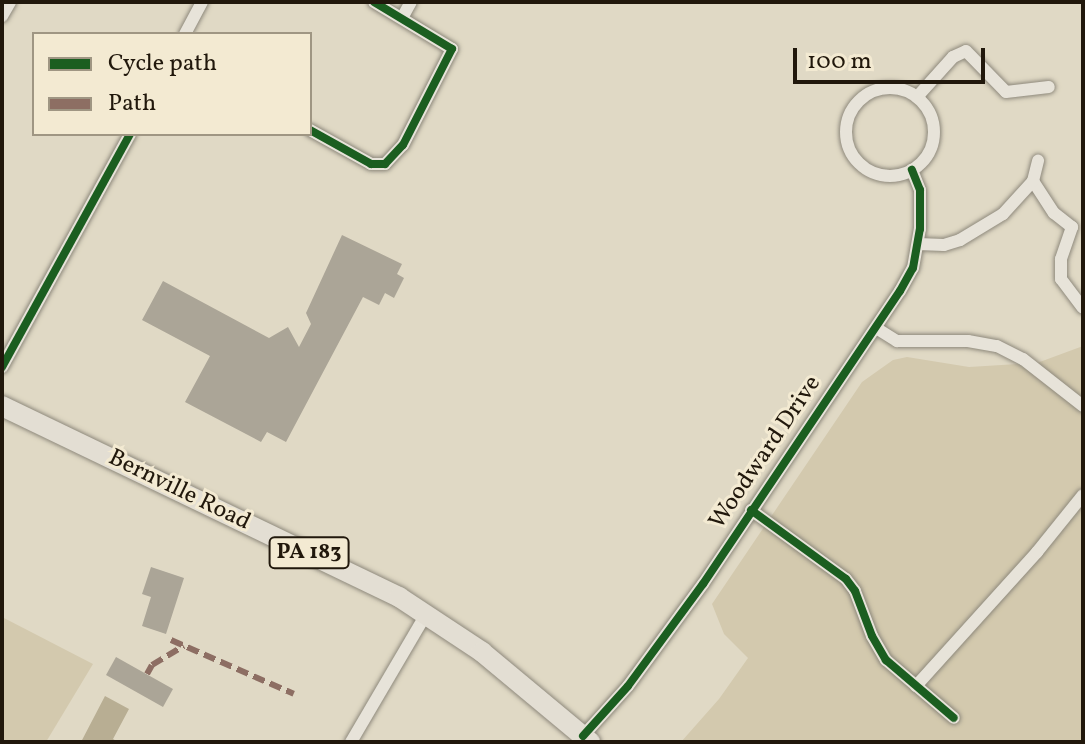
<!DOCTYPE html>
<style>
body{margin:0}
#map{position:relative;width:1085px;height:744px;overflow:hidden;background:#e0d9c5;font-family:Vollkorn,serif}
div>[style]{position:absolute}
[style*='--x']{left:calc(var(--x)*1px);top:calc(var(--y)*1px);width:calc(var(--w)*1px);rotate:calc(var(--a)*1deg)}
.green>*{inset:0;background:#d3c9ae}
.water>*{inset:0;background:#b8ae93}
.building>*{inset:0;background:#aba597}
.roads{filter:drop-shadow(0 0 2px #8e897c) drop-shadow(0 0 2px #8e897c)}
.street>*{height:12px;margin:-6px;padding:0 6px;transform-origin:6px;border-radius:6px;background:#e7e3d9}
.street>.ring{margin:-6px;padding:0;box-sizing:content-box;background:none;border:12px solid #e7e3d9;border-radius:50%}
.primary>*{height:20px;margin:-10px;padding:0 10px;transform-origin:10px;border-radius:10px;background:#e3ded3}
.quiet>*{height:6px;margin-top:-3px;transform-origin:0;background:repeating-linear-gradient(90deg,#8d6e63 0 12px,transparent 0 18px)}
.cycleway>*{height:8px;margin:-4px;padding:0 4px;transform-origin:4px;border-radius:4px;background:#1b5e20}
span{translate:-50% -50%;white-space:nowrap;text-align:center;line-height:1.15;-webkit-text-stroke:6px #f3ead2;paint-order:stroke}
.shield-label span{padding:2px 6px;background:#f3ead2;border:2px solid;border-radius:6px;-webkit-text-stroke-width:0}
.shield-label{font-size:22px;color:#21180c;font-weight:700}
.street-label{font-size:24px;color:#21180c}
.frame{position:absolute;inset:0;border:4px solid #21180c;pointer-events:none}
.legend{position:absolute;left:32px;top:32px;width:280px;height:104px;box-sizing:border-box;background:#f3ead2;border:2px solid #9f9683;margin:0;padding:10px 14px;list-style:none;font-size:24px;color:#21180c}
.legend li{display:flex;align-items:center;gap:16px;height:40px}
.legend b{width:40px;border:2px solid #9f9683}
.scale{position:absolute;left:793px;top:48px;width:192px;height:36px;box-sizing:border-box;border:4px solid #21180c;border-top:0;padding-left:10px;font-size:24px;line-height:28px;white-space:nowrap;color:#21180c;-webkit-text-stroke:6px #f3ead2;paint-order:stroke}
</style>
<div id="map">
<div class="green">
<div style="clip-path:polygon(1083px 346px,1083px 742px,681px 742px,719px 699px,748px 658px,724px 634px,712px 604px,862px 382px,893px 360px,907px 357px,969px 367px,1037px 363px)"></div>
<div style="clip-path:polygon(2px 617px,93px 664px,46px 742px,2px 742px)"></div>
</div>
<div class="water">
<div style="clip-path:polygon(105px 696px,129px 709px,113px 739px,118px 742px,81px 742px)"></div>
</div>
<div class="building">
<div style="clip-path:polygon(342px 235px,402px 264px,397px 274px,404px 278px,394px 298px,385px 293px,379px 305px,363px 297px,286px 442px,267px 432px,261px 442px,185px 402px,210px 356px,142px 320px,163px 281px,269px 338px,288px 327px,299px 347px,311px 324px,306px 313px)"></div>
<div style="clip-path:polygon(151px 567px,184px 578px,166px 634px,142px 626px,151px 597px,142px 594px)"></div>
<div style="clip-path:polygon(116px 657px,173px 689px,163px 707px,106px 675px)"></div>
</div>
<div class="roads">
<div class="street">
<div style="--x:2;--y:16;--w:16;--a:-60"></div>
<div style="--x:402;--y:18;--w:18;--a:-61"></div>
<div style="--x:185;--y:34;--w:36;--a:-62"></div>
<div class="ring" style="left:846px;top:88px;width:76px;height:76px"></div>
<div style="--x:917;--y:97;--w:54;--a:-48"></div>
<div style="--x:953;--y:57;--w:14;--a:-25"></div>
<div style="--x:966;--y:51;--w:57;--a:45.7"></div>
<div style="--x:1006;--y:92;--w:43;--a:-6.6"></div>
<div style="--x:310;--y:130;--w:70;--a:29.1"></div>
<div style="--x:371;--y:164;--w:14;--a:0"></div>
<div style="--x:385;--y:164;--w:26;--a:-47"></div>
<div style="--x:403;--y:145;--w:108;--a:-63"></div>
<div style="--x:452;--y:49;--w:91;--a:-148.9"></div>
<div style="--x:1033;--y:181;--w:38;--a:57"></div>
<div style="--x:1054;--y:213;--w:23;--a:38"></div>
<div style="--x:1072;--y:227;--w:34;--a:109"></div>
<div style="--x:1061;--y:259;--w:20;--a:90"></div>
<div style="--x:1061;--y:279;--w:36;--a:53"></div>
<div style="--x:918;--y:244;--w:26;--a:2"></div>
<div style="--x:944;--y:245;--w:17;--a:-17"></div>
<div style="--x:960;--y:240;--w:50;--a:-31.2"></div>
<div style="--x:1003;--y:214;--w:45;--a:-47.7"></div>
<div style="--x:1033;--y:181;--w:21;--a:-76"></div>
<div style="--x:876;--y:328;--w:25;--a:32"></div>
<div style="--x:897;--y:341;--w:71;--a:0"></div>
<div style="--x:968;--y:341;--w:29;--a:10"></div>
<div style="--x:997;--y:346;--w:29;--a:27"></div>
<div style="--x:1023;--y:359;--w:76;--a:38.1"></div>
<div style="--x:2;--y:367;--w:266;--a:-61.2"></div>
<div style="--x:751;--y:510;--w:117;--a:36"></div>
<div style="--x:846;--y:579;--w:15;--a:53"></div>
<div style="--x:855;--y:591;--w:48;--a:69.3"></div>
<div style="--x:872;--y:636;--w:28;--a:60"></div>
<div style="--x:886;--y:660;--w:89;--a:40.5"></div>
<div style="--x:916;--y:686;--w:181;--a:-47.9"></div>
<div style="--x:1037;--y:552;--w:73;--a:-51.1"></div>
<div style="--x:583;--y:736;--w:67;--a:-48"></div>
<div style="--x:628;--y:686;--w:127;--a:-53.7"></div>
<div style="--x:703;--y:584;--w:353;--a:-56.1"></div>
<div style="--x:900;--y:291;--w:26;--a:-61"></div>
<div style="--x:913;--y:268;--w:40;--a:-80"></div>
<div style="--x:920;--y:229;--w:39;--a:-90"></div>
<div style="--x:920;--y:190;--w:22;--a:-112"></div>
<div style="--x:351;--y:742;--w:148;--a:-59.6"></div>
</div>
<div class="primary">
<div style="--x:2;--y:406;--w:441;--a:25.7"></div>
<div style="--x:399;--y:597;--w:100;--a:33.5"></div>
<div style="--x:482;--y:652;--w:141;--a:39.8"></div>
</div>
</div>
<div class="quiet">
<div style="--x:171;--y:640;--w:134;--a:23.7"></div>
<div style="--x:147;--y:674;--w:10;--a:-61"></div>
<div style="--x:152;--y:665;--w:37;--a:-31"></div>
</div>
<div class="cycleway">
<div style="--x:310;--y:130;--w:70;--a:29.1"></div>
<div style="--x:371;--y:164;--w:14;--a:0"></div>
<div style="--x:385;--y:164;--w:26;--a:-47"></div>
<div style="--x:403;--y:145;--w:108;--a:-63"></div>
<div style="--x:452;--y:49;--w:91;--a:-148.9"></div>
<div style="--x:2;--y:367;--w:266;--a:-61.2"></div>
<div style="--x:751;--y:510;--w:117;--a:36"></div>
<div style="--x:846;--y:579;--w:15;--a:53"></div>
<div style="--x:855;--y:591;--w:48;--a:69.3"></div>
<div style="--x:872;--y:636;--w:28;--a:60"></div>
<div style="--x:886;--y:660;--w:89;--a:40.5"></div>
<div style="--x:583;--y:736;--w:67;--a:-48"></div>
<div style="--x:628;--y:686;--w:127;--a:-53.7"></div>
<div style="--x:703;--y:584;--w:353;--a:-56.1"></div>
<div style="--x:900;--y:291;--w:26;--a:-61"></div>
<div style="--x:913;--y:268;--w:40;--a:-80"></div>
<div style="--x:920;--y:229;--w:39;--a:-90"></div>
<div style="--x:920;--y:190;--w:22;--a:-112"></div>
</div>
<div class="shield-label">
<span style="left:309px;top:553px">PA 183</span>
</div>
<div class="street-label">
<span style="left:766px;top:453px;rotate:-56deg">Woodward Drive</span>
<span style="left:179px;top:491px;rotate:26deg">Bernville Road</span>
</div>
<div class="frame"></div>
<ul class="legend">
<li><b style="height:10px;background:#1b5e20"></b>Cycle path</li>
<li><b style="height:10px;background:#8d6e63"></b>Path</li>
</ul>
<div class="scale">100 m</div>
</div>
